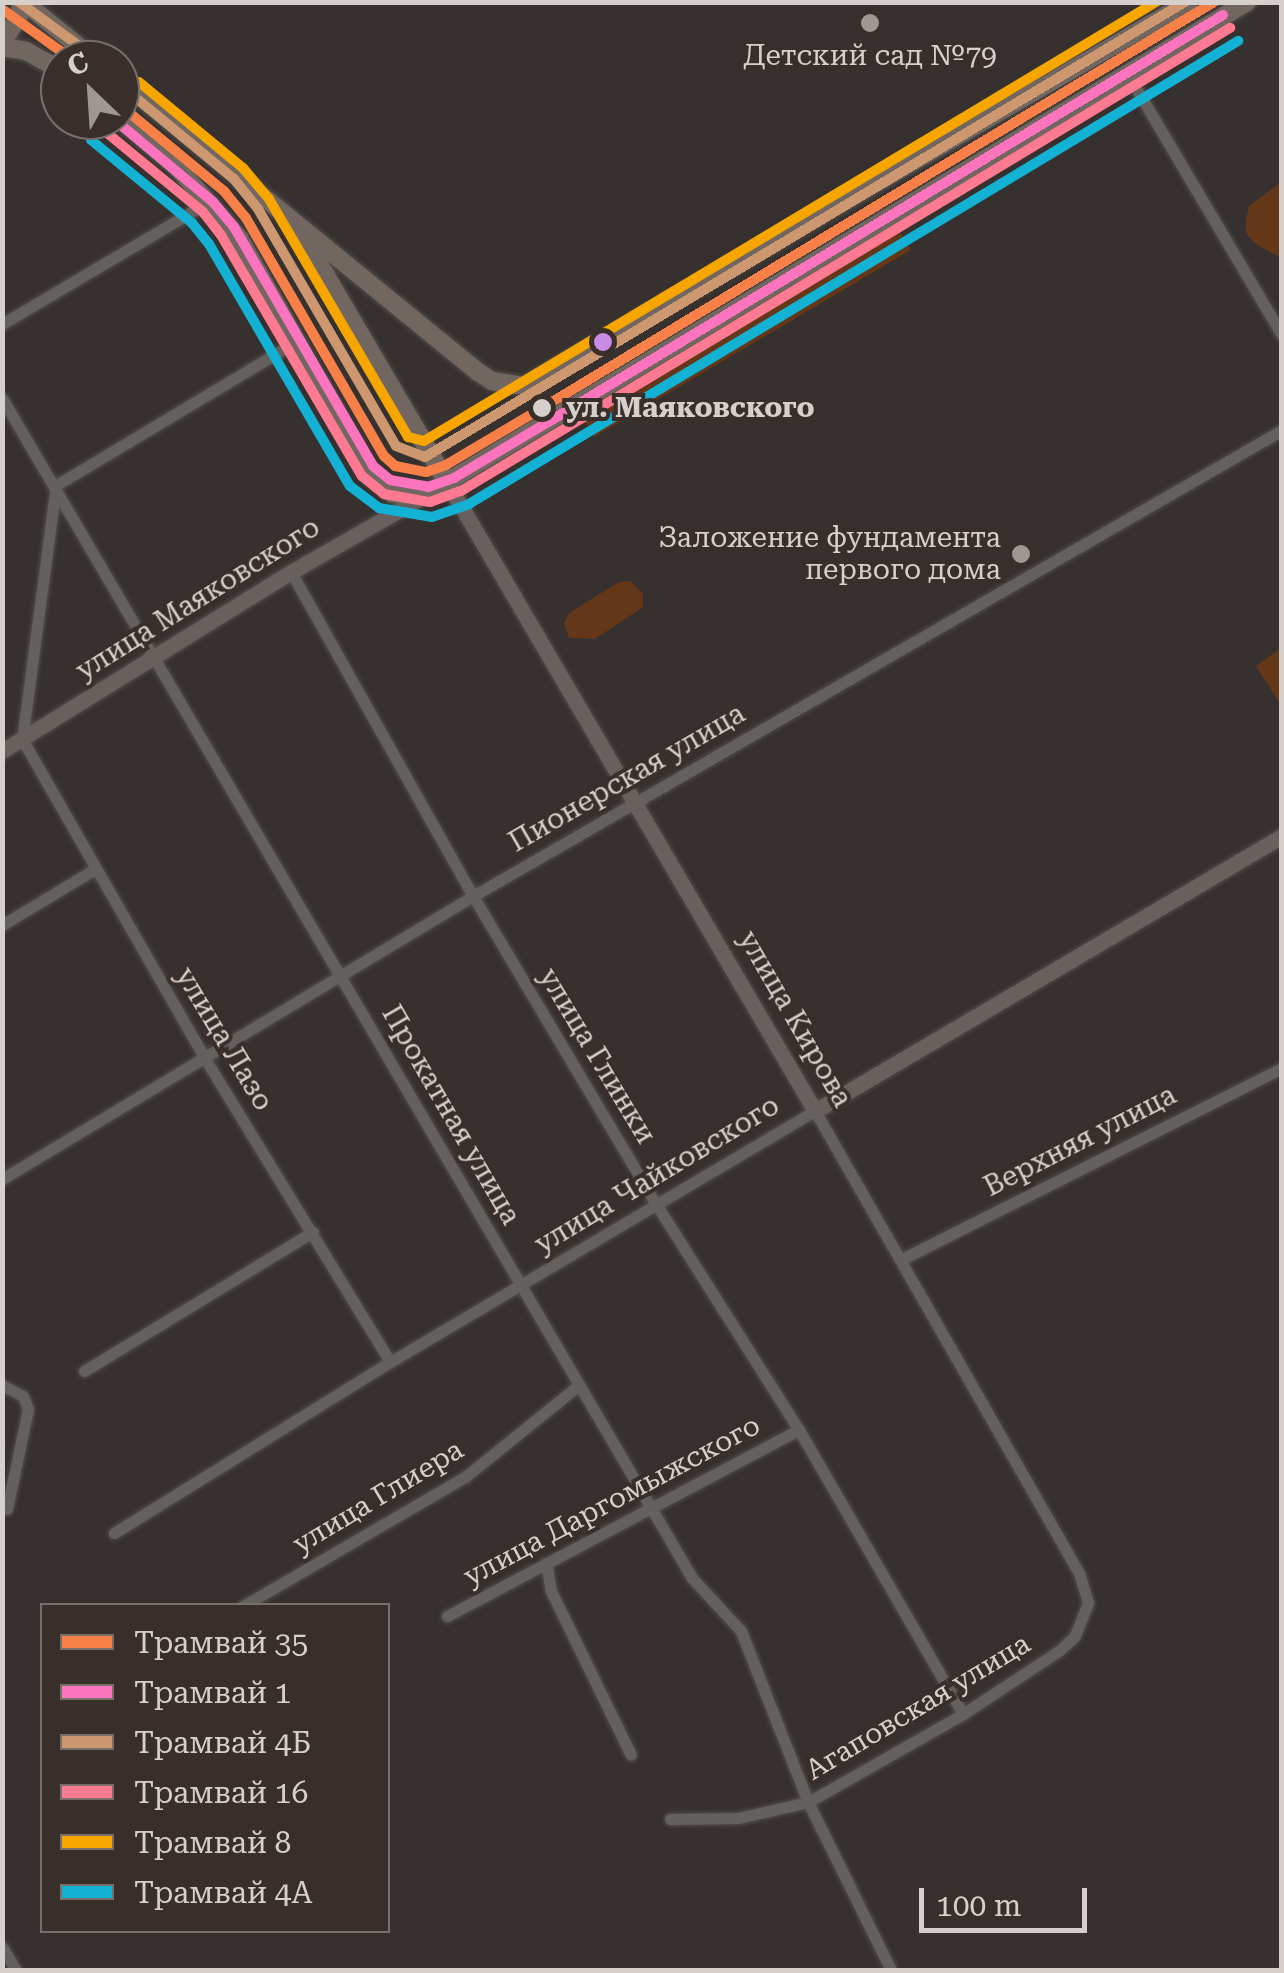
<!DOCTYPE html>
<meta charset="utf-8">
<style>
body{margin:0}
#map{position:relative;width:1284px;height:1973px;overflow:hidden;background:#36302e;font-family:"Roboto Serif",serif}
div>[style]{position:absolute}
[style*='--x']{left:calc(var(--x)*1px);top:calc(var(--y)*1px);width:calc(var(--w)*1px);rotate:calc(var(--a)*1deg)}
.green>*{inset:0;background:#633717}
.roads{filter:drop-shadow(0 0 2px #514d4a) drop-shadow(0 0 2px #514d4a)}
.street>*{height:11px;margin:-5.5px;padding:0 5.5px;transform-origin:5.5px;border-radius:5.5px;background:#64605e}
.secondary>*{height:15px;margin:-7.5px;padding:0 7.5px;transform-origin:7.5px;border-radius:7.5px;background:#68605c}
.primary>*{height:18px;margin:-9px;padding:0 9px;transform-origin:9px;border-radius:9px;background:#726760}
.tram-1>*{height:10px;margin:-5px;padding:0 5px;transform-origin:5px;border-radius:5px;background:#f78048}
.tram-2>*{height:10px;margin:-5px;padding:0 5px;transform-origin:5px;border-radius:5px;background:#fc73be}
.tram-3>*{height:10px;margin:-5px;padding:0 5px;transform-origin:5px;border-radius:5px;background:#cd976f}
.tram-4>*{height:10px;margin:-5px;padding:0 5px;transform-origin:5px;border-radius:5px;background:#fe7a93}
.tram-5>*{height:10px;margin:-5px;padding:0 5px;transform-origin:5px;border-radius:5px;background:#f7a600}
.tram-6>*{height:10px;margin:-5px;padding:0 5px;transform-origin:5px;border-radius:5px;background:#13b2d5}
.dots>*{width:28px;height:28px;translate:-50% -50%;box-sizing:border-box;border:5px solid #392f2a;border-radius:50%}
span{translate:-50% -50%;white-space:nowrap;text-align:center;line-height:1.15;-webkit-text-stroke:8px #392f2a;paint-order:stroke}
.poi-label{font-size:28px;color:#d6d0cc}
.right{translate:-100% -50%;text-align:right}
.stop-label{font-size:28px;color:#d6d0cc;font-weight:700}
.left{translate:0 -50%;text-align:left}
.street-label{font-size:28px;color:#d6d0cc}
.frame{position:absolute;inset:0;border:5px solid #d6d0cc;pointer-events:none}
.legend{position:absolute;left:40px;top:1603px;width:350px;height:330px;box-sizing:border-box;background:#392f2a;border:2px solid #786f6b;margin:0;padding:12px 18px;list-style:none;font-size:30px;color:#d6d0cc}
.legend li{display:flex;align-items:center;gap:20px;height:50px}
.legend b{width:50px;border:2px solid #786f6b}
.north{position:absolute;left:40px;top:40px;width:100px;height:100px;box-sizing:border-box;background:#392f2a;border:2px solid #786f6b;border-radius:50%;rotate:335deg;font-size:28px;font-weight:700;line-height:40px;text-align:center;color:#d6d0cc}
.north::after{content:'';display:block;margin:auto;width:35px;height:45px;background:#9e9895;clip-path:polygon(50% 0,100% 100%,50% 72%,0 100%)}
.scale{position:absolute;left:919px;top:1888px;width:168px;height:45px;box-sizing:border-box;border:5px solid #d6d0cc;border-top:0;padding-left:12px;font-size:30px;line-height:35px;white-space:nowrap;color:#d6d0cc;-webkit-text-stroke:8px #392f2a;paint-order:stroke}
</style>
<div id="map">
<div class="green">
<div style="clip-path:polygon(1281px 182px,1282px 257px,1281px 258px,1254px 243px,1246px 233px,1246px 219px,1249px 206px)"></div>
<div style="clip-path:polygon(894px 222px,911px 250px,594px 437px,576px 406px)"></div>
<div style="clip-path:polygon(631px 581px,643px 594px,643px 607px,595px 639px,569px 638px,564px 624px,569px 613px,619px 582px)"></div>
<div style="clip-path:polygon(1281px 648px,1281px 705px,1256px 666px)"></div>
</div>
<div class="roads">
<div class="street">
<div style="--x:1127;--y:73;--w:304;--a:59.4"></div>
<div style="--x:2;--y:324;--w:242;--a:-30.6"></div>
<div style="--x:297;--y:341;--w:281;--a:149.1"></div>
<div style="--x:56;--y:485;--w:256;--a:97.6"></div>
<div style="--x:22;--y:739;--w:366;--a:60.2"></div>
<div style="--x:204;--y:1057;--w:357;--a:58.6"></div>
<div style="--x:2;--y:398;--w:1367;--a:59.68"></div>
<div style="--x:692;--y:1578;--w:72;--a:47.2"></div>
<div style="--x:741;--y:1631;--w:184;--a:68.6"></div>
<div style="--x:808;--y:1802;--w:187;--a:63.7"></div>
<div style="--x:291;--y:572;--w:372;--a:60.7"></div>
<div style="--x:473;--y:896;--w:358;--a:59.3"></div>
<div style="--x:656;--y:1204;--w:267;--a:57.7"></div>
<div style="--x:799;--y:1430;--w:328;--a:60"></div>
<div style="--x:2;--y:925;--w:109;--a:-31.1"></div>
<div style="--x:2;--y:1179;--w:549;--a:-31"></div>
<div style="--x:473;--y:896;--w:934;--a:-29.94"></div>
<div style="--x:902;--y:1259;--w:425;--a:-26.7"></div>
<div style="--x:84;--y:1371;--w:268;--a:-31.3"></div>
<div style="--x:2;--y:1385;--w:24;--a:28"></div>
<div style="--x:23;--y:1396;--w:14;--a:69"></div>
<div style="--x:28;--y:1409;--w:102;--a:101.9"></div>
<div style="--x:114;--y:1533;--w:325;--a:-31.8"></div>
<div style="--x:390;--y:1362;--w:494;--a:-30.6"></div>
<div style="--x:815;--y:1111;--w:532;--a:60.26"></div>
<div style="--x:1079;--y:1573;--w:31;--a:73"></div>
<div style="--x:1088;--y:1603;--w:35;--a:112"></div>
<div style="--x:1075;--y:1636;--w:21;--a:137"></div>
<div style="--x:1060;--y:1650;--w:116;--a:146.6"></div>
<div style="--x:963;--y:1714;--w:178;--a:150.4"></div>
<div style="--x:808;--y:1802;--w:72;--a:167.1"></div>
<div style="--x:738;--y:1818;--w:68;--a:179.2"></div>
<div style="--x:546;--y:1563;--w:28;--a:80"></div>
<div style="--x:551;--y:1591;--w:182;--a:64"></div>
<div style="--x:243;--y:1606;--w:257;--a:-30.2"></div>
<div style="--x:465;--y:1477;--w:146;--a:-38.9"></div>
<div style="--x:447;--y:1616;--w:398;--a:-27.9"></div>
<div style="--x:2;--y:1947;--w:27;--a:59"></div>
</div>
<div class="secondary">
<div style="--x:447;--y:482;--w:729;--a:59.67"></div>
<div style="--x:815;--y:1111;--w:542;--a:-30.49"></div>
<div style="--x:2;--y:751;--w:340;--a:-31.8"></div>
<div style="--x:291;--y:572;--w:157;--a:-29.8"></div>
</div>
<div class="primary">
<div style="--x:24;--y:2;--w:92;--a:39.2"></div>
<div style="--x:2;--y:43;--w:34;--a:-58"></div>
<div style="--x:20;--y:14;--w:12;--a:-85"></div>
<div style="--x:2;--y:47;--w:24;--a:9"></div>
<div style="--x:26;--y:51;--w:39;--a:29"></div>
<div style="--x:120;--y:80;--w:462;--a:39.2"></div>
<div style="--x:478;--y:372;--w:17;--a:33"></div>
<div style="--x:492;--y:381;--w:33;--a:9"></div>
<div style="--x:525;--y:386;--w:767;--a:-30.04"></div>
<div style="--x:120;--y:119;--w:75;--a:40.1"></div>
<div style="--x:177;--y:167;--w:94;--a:48.9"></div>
<div style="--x:239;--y:238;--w:271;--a:60.9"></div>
<div style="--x:371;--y:475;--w:28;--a:41"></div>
<div style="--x:392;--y:493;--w:13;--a:9"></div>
<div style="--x:405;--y:495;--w:26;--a:-9"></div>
<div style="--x:431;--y:491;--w:18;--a:-29"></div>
<div style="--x:447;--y:482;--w:933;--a:-30.96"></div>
<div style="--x:298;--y:228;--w:294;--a:59.6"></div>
</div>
</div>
<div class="tram-1">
<div style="--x:2;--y:9;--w:87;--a:35.7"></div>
<div style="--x:120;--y:105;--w:135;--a:39.6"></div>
<div style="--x:224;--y:191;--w:35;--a:51"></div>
<div style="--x:246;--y:218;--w:275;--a:59.9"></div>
<div style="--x:384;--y:456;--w:15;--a:42"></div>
<div style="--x:395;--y:466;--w:32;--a:11"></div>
<div style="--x:426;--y:472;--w:21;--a:-19"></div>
<div style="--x:446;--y:465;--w:112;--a:-30.7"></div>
<div style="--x:542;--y:408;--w:785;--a:-31.14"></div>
</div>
<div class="tram-2">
<div style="--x:115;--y:120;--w:128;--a:39.9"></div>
<div style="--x:213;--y:202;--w:33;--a:50"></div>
<div style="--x:234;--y:227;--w:276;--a:59.8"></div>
<div style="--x:373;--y:466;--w:22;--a:39"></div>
<div style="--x:390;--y:480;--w:39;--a:10"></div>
<div style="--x:428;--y:487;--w:28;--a:-19"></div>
<div style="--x:454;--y:478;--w:112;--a:-30.7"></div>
<div style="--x:550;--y:421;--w:786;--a:-31.1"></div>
</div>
<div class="tram-3">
<div style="--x:19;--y:2;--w:78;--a:36.1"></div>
<div style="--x:130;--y:93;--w:135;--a:39.6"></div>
<div style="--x:234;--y:179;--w:38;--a:51"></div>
<div style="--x:258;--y:209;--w:274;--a:59.8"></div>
<div style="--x:396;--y:446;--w:31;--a:21"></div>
<div style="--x:425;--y:457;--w:886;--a:-30.91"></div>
</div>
<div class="tram-4">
<div style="--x:101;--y:128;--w:132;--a:39.5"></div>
<div style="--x:203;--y:212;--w:29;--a:52"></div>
<div style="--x:221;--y:235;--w:279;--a:59.7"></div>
<div style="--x:362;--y:476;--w:28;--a:39"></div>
<div style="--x:384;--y:494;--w:47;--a:9.9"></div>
<div style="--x:430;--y:502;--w:33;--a:-20"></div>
<div style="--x:461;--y:491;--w:898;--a:-31.05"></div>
</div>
<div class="tram-5">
<div style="--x:139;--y:82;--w:135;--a:39.6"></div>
<div style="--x:243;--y:168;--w:40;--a:50"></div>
<div style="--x:269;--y:199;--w:276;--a:59.7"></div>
<div style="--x:408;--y:437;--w:16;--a:14"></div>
<div style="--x:424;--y:441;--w:854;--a:-30.95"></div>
</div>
<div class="tram-6">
<div style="--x:91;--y:140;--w:131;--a:39.4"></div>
<div style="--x:192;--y:223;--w:27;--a:51"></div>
<div style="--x:209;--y:244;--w:280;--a:59.8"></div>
<div style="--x:350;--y:486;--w:36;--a:37"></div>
<div style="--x:379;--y:508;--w:54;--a:9.6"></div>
<div style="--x:432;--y:517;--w:39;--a:-19"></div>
<div style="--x:469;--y:504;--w:898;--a:-31.05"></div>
</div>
<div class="dots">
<div style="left:870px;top:23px;background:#9e9895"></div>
<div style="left:603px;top:342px;background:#ca8be6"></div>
<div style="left:542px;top:408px;background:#d6d0cc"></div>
<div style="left:1021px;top:554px;background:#9e9895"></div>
</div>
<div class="poi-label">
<span style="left:870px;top:56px">Детский сад №79</span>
<span class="right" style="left:1001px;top:554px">Заложение фундамента<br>первого дома</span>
</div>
<div class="stop-label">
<span class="left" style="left:566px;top:408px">ул. Маяковского</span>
</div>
<div class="street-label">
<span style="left:198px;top:599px;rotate:-32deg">улица Маяковского</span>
<span style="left:627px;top:778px;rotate:-30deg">Пионерская улица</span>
<span style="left:795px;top:1019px;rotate:60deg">улица Кирова</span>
<span style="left:224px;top:1039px;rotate:59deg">улица Лазо</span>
<span style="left:597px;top:1056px;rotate:59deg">улица Глинки</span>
<span style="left:451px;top:1115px;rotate:60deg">Прокатная улица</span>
<span style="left:1080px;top:1141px;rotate:-27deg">Верхняя улица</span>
<span style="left:657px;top:1175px;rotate:-31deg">улица Чайковского</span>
<span style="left:378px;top:1497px;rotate:-31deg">улица Глиера</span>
<span style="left:612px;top:1501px;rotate:-28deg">улица Даргомыжского</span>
<span style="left:918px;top:1707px;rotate:-31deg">Агаповская улица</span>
</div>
<div class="frame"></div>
<ul class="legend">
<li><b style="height:12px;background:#f78048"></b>Трамвай 35</li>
<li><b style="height:12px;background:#fc73be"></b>Трамвай 1</li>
<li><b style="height:12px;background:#cd976f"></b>Трамвай 4Б</li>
<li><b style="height:12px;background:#fe7a93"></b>Трамвай 16</li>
<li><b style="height:12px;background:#f7a600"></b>Трамвай 8</li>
<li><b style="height:12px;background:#13b2d5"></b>Трамвай 4А</li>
</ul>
<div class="north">С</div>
<div class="scale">100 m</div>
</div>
